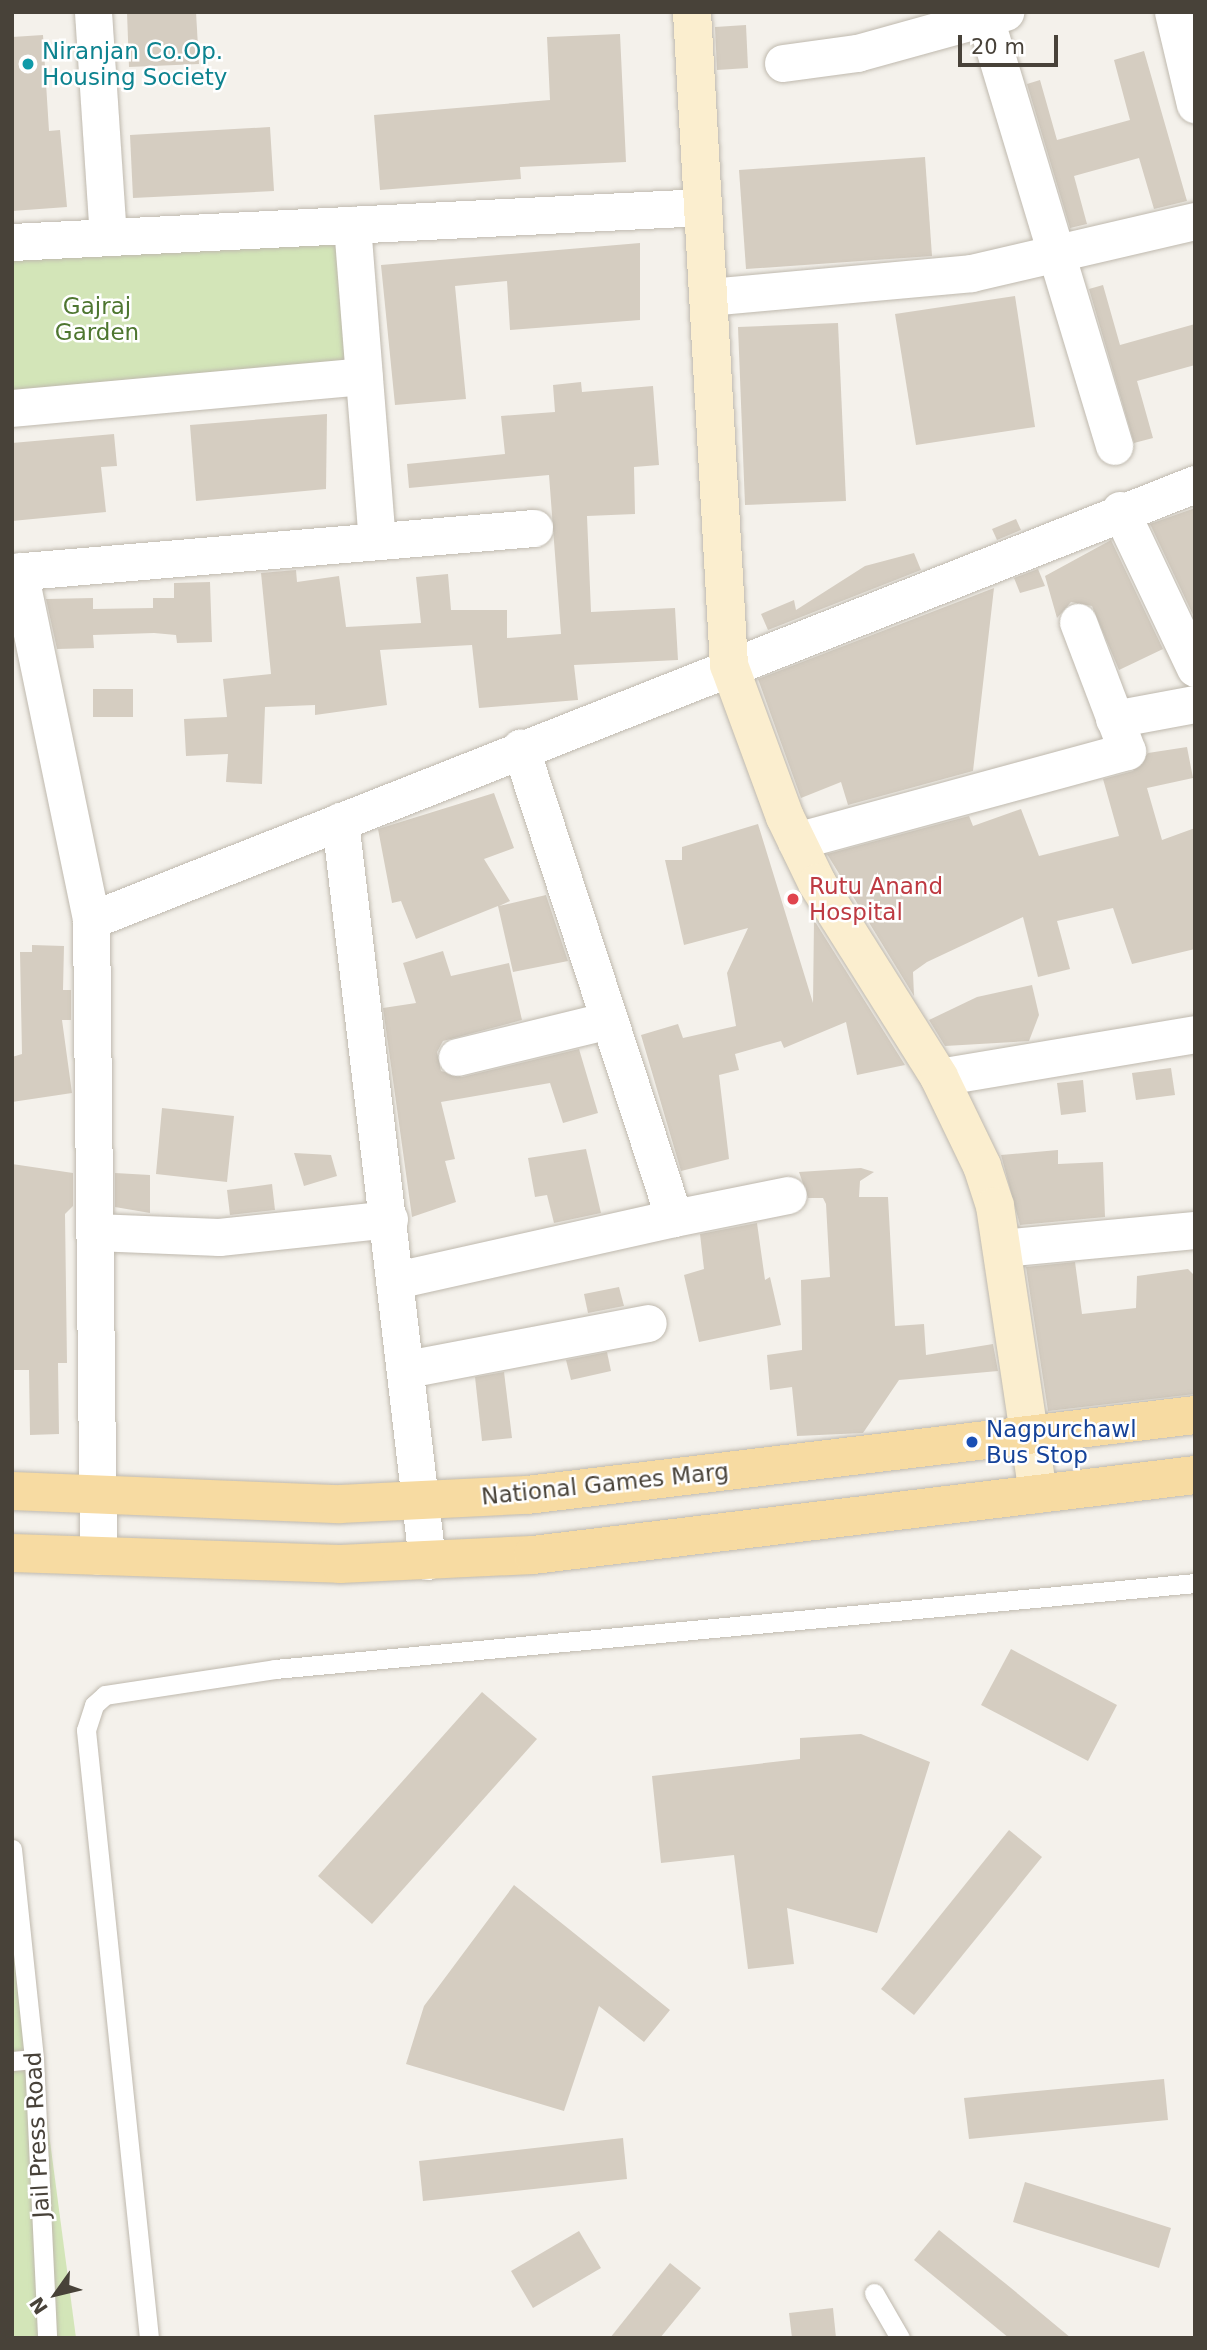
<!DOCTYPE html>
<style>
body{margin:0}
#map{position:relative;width:1207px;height:2350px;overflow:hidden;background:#f4f1eb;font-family:"DejaVu Sans",sans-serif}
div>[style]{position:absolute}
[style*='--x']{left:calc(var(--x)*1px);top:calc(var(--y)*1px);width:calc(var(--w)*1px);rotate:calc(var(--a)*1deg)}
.green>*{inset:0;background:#d3e5b8}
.building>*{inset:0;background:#d5cdc1}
.roads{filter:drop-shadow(0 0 2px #bfb9ae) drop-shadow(0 0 2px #bfb9ae)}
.lane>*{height:19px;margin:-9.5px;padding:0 9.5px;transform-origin:9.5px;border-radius:9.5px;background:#fff}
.street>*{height:37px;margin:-18.5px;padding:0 18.5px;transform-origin:18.5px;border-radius:18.5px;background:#fff}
.secondary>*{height:38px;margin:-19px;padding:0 19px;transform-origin:19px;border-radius:19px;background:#fbeecf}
.primary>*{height:38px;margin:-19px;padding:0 19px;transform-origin:19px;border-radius:19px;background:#f7dba2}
.dots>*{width:19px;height:19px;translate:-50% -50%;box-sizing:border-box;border:4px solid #fff;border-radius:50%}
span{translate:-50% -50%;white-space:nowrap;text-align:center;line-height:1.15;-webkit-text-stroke:5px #fff;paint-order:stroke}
.culture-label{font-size:23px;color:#0d838f}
.left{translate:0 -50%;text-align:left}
.park-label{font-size:23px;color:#4e7630}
.health-label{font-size:23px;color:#be3a42}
.transit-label{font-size:23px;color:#164399}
.street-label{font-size:23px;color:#484239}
.frame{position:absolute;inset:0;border:14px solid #484239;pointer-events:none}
.north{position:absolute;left:21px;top:2259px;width:70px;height:70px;-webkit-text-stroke:5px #fff;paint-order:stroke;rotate:236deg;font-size:19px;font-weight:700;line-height:28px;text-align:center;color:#484239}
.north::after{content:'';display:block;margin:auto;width:24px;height:32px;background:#484239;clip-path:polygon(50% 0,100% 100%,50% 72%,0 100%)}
.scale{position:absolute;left:958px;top:35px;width:100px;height:32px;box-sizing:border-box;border:4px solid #484239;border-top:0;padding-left:9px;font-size:21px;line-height:24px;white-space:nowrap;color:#484239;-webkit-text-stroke:5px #fff;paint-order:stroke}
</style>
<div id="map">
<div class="green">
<div style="clip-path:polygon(352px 225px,364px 376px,12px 408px,12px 242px)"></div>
<div style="clip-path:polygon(12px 1854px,76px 2338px,12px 2338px)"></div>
</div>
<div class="building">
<div style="clip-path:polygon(127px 12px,196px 12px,199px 64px,129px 67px)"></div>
<div style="clip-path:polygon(746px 25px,748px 68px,717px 70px,715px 27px)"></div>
<div style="clip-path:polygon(620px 34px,626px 162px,520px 167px,521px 179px,380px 190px,374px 115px,550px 100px,547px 37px)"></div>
<div style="clip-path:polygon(43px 35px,49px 131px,60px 130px,67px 207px,12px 211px,12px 37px)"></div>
<div style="clip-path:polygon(1144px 51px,1187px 201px,1154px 209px,1139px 158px,1074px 176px,1087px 224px,1070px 228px,1027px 84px,1040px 80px,1057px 140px,1130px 120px,1114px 60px)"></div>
<div style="clip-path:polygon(270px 127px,274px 191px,133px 198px,130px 135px)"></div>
<div style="clip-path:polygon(925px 157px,932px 256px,746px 269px,739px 170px)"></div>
<div style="clip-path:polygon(640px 243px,640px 320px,510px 330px,507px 281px,455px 286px,466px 399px,395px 405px,381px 265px)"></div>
<div style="clip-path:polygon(1103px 285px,1120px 345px,1195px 324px,1195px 365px,1137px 381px,1153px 438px,1134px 443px,1089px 289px)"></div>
<div style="clip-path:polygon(1015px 296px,1035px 427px,916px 445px,895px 314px)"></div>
<div style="clip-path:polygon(838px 323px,846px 501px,745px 505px,738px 327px)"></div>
<div style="clip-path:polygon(581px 382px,582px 392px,653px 386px,659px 465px,634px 467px,635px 514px,587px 516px,591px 612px,675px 608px,678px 660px,574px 665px,578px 700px,479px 708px,472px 645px,380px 650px,387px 705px,315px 715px,315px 705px,265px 707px,262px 784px,226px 782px,228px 754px,186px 756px,184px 719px,227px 717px,223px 679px,271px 674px,261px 573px,296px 570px,297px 582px,339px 576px,346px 627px,421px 623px,416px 577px,448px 574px,451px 610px,507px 610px,507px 638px,561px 634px,549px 475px,409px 488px,407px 464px,505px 454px,501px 416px,555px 412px,553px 385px)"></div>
<div style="clip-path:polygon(327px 414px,326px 489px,196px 501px,190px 425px)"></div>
<div style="clip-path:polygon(114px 434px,117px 466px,101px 467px,106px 512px,12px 521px,12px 443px)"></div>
<div style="clip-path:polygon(1195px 508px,1195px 619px,1150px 524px)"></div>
<div style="clip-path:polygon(1016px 519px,1021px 530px,997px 540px,992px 529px)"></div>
<div style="clip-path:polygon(1111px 540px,1163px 649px,1119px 670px,1092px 606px,1071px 602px,1057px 618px,1045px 576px)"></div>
<div style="clip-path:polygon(914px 553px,921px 570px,768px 630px,761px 614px,794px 600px,796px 610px,865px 566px)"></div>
<div style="clip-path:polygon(1038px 569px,1045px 586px,1020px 593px,1014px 578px)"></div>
<div style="clip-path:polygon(210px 582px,212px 642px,177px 643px,176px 635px,154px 633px,93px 635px,94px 648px,57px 649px,46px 599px,93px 598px,93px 609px,153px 608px,153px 598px,174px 598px,174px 583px)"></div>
<div style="clip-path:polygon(994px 588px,973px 771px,848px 805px,841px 782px,801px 798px,758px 679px)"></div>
<div style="clip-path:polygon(93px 689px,133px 689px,133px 717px,93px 717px)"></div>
<div style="clip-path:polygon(1187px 747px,1193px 778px,1147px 788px,1162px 840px,1195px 828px,1195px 949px,1132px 964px,1113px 908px,1057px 921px,1070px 969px,1038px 977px,1023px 917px,927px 962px,913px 972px,914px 996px,827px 854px,969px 816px,973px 826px,1021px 809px,1039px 856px,1119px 836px,1103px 779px,1133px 771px,1148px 753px)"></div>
<div style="clip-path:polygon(494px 793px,514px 848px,484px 859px,510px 901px,499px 906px,546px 895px,568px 961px,513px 972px,498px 906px,416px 939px,401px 901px,392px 903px,378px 829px)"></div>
<div style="clip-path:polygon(758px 824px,813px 1003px,814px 920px,905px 1065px,857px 1075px,846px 1022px,784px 1048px,781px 1041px,735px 1054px,739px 1070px,719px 1075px,729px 1159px,681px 1171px,641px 1035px,678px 1024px,683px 1038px,736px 1026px,727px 973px,748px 928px,684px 945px,665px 860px,682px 860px,682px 847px)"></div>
<div style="clip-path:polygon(32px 945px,64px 946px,63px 990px,71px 990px,71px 1020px,62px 1020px,72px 1093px,12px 1102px,12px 1057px,22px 1054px,20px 952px,32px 952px)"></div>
<div style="clip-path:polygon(443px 951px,451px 976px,509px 963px,522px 1020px,443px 1041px,437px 1052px,441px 1071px,462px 1077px,579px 1049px,598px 1113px,563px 1123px,550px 1083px,441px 1102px,455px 1159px,445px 1161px,456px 1202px,412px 1217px,383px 1008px,416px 1003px,403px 963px)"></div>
<div style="clip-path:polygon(1032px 985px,1039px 1015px,1029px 1041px,945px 1046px,929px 1020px,977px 997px)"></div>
<div style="clip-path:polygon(1171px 1068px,1175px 1095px,1136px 1100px,1132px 1073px)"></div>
<div style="clip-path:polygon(1083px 1080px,1086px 1112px,1061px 1115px,1057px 1083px)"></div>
<div style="clip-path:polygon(162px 1108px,234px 1116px,227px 1182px,156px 1174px)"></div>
<div style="clip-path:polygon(586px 1149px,601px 1213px,554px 1223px,547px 1195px,535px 1197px,528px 1158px)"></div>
<div style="clip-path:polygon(1058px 1150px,1058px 1164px,1103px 1162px,1105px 1217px,1020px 1225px,1001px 1155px)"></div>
<div style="clip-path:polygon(294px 1153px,331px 1155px,337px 1176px,304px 1186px)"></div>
<div style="clip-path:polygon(12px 1164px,73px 1173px,73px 1206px,65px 1214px,67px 1363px,58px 1363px,59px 1434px,30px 1435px,29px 1370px,12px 1370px)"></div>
<div style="clip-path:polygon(861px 1168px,874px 1172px,860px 1181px,859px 1197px,888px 1197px,895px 1326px,924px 1324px,926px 1355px,993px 1344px,998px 1371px,899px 1380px,863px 1433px,797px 1436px,792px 1387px,770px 1390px,767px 1355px,802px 1350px,801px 1280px,830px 1277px,826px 1204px,823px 1198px,808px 1198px,799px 1172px)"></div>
<div style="clip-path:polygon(115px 1173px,150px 1175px,150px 1213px,115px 1207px)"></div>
<div style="clip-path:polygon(272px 1184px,275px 1210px,230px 1215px,227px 1190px)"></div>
<div style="clip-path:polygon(757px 1223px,765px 1280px,770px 1277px,781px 1325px,699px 1342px,684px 1275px,704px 1269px,700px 1234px)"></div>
<div style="clip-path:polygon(1075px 1262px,1082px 1314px,1136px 1308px,1137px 1276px,1188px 1269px,1195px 1276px,1195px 1394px,1048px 1411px,1026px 1267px)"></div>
<div style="clip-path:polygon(619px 1287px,624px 1306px,588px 1313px,584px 1294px)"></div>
<div style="clip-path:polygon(607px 1352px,611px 1371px,571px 1380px,566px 1360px)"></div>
<div style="clip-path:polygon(504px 1372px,512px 1438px,482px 1441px,475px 1377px)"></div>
<div style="clip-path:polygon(1011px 1649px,1117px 1705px,1088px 1761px,981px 1705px)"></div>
<div style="clip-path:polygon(482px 1692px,537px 1739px,372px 1924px,318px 1876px)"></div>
<div style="clip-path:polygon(861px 1734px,930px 1762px,877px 1933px,787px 1908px,794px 1964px,748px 1969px,734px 1855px,661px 1863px,652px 1776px,800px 1759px,800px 1738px)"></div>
<div style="clip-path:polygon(1009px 1830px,1042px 1857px,914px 2015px,881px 1989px)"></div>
<div style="clip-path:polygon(514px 1885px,670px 2010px,644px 2042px,599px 2006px,564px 2111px,406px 2064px,424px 2006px)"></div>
<div style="clip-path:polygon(1164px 2079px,1168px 2120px,969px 2139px,964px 2098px)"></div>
<div style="clip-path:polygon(623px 2138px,627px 2179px,423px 2201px,419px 2161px)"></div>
<div style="clip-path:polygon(1025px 2182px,1171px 2228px,1159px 2268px,1013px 2222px)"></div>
<div style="clip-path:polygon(939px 2230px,1011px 2288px,1071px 2338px,1009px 2338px,914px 2260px)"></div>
<div style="clip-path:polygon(579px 2231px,601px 2268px,533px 2308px,511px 2271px)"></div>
<div style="clip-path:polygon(670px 2263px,701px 2288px,660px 2338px,610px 2338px)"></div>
<div style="clip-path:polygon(833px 2308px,836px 2338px,792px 2338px,789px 2313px)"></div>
</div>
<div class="roads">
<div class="lane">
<div style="--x:12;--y:1849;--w:211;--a:84"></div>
<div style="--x:34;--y:2059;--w:279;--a:87.3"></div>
<div style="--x:12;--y:2061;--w:22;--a:-5"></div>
<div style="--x:874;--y:2293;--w:52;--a:60"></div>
<div style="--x:149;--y:2338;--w:611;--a:-95.92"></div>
<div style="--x:86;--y:1730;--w:26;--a:-72"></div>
<div style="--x:94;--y:1705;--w:15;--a:-42"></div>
<div style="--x:105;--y:1695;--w:172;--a:-8.7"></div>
<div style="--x:275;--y:1669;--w:924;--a:-5.34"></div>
</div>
<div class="street">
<div style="--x:93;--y:12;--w:225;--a:86.2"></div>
<div style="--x:1173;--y:12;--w:95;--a:76.6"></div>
<div style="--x:985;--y:18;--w:447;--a:73.2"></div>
<div style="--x:783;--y:63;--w:75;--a:-7.7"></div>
<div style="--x:857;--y:53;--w:154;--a:-15.5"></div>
<div style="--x:352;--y:225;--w:316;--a:85.5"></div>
<div style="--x:12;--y:242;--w:692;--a:-2.9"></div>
<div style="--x:709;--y:297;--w:263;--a:-5.2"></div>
<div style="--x:971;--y:273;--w:230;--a:-13.1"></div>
<div style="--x:12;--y:408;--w:353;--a:-5.2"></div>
<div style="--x:1120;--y:510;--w:175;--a:64.6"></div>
<div style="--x:19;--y:571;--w:356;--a:78.3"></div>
<div style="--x:12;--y:572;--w:524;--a:-4.82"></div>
<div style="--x:1114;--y:719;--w:82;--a:-10.5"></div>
<div style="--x:340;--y:821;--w:745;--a:83.29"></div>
<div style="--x:796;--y:841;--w:343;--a:-15.2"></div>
<div style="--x:1127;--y:751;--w:138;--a:-110.8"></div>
<div style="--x:457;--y:1057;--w:156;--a:-13.7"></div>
<div style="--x:939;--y:1077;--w:260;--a:-9.5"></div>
<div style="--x:674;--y:1218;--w:116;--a:-11.4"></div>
<div style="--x:94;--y:1232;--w:125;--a:2.3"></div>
<div style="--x:219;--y:1237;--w:171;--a:-6"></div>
<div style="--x:1001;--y:1248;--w:195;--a:-5.3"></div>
<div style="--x:396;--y:1280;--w:285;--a:-12.6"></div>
<div style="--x:674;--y:1218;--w:495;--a:-108.1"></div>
<div style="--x:407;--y:1369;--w:245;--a:-10.8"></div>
<div style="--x:98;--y:1556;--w:636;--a:-90.63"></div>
<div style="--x:91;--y:920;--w:1187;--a:-21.55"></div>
</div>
<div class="secondary">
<div style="--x:692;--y:12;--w:654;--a:86.76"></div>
<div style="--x:729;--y:665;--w:162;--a:69.8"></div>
<div style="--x:785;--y:817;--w:73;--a:64.1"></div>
<div style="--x:817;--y:883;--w:229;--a:57.8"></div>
<div style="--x:939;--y:1077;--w:99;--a:64.2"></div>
<div style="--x:982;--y:1166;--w:42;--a:72"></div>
<div style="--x:995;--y:1206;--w:291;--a:81.5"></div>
</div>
<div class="primary">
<div style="--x:12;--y:1491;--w:328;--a:2.3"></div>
<div style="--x:340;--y:1504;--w:187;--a:-2.8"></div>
<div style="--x:527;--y:1495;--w:673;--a:-6.83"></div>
<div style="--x:12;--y:1553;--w:328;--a:1.9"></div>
<div style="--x:340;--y:1564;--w:193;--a:-2.7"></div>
<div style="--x:533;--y:1555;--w:667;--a:-6.89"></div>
</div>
</div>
<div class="dots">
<div style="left:28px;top:64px;background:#0f9aa8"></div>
<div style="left:793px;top:899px;background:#e0444e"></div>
<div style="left:972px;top:1442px;background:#1a4fb4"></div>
</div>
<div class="culture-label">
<span class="left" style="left:42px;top:64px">Niranjan Co.Op.<br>Housing Society</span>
</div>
<div class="park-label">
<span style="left:97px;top:319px">Gajraj<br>Garden</span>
</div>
<div class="health-label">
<span class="left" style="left:809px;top:899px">Rutu Anand<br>Hospital</span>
</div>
<div class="transit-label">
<span class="left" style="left:986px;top:1442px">Nagpurchawl<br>Bus Stop</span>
</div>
<div class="street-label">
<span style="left:605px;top:1484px;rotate:-6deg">National Games Marg</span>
<span style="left:37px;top:2135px;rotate:-93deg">Jail Press Road</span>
</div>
<div class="frame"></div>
<div class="north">N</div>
<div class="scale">20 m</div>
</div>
